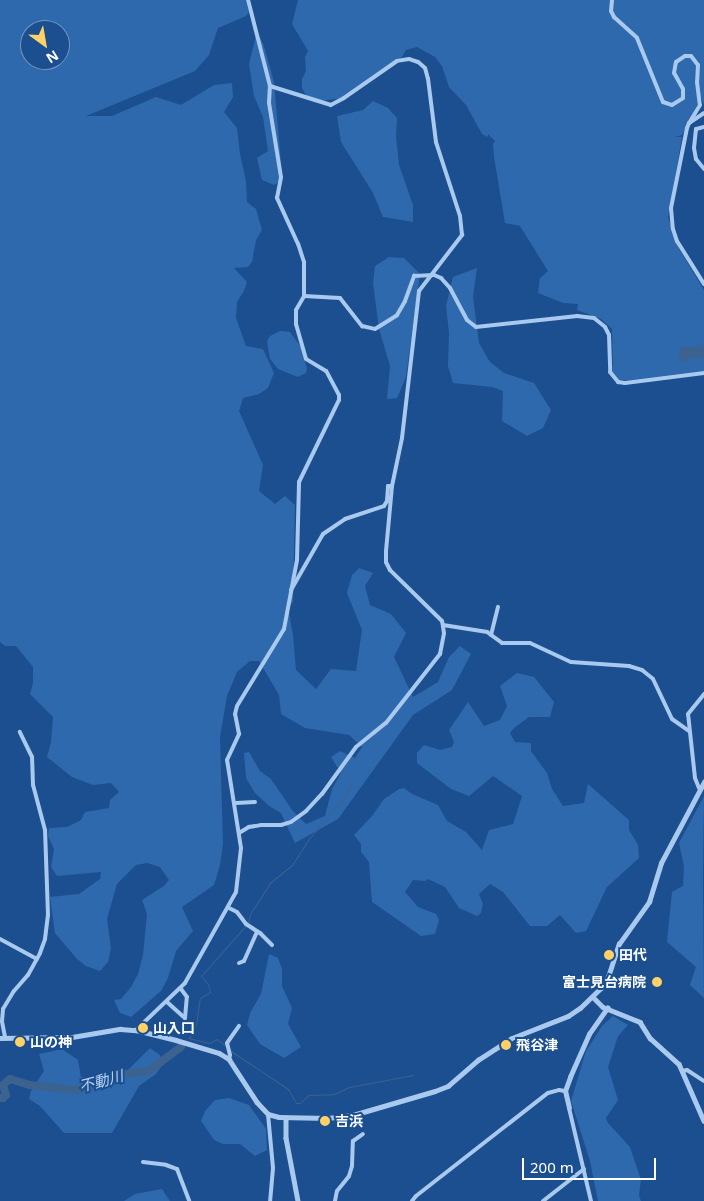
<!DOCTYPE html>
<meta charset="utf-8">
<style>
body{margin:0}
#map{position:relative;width:704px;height:1201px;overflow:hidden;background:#1b4f8f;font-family:"Noto Sans","Noto Sans JP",sans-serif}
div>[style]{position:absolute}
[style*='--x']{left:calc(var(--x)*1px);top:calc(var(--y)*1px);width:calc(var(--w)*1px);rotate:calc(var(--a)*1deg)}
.green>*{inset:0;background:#2e69ad}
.water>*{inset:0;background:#3c6290}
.stream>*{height:1px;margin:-0.5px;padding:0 0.5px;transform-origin:0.5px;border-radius:0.5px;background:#3c6290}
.river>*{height:8px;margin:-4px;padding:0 4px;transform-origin:4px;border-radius:4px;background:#3c6290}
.minor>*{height:4px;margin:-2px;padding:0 2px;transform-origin:2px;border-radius:2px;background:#a9c9ee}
.tertiary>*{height:4.5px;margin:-2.25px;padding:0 2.25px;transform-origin:2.25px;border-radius:2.25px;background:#a9c9ee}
.dots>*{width:14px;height:14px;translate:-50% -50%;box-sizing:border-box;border:2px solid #1b4f8f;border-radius:50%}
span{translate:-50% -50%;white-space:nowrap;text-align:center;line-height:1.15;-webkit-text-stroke:4px #1b4f8f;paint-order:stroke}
.poi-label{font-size:14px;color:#fff;font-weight:700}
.left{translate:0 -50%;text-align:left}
.right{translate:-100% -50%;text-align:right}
.water-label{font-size:15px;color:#b5d3f5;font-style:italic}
.north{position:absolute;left:20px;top:20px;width:50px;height:50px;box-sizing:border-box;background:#1b4f8f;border:1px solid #7695bc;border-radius:50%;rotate:148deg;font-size:14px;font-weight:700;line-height:20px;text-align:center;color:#fff}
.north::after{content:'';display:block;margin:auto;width:18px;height:22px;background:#ffd166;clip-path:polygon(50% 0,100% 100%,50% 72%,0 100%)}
.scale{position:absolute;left:522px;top:1158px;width:134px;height:22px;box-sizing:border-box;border:2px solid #fff;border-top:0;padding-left:6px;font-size:15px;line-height:18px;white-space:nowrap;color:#fff;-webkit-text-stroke:4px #1b4f8f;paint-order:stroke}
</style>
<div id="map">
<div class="green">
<div style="clip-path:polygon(evenodd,0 0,246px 0,249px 12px,246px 16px,218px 28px,209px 55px,195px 71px,86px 116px,112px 116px,156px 97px,181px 105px,214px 85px,232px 83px,233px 97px,224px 112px,237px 128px,240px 154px,246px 181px,247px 202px,256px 209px,262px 230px,256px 240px,252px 262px,248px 267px,234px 268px,247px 282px,244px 291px,237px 302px,236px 318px,246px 346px,263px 349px,274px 373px,268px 388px,259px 394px,243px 398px,239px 411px,263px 465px,259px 491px,275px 504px,285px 496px,295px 505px,293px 602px,288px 608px,293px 635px,296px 670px,316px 689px,331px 669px,356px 671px,362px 630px,347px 593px,352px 575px,359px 568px,373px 573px,365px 586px,370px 605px,391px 614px,406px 633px,394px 657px,413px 697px,438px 682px,449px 657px,460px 646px,471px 654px,452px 690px,413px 715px,338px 819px,295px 843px,281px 813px,269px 806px,255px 793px,246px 778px,244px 753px,249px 752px,260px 771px,271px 779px,292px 810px,306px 824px,325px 816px,332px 789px,341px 773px,331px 757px,340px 751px,355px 758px,362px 747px,349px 735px,305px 728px,281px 714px,279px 695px,259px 661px,250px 661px,237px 672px,227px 696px,220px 737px,223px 844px,220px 865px,214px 885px,182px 907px,193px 931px,176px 951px,168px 978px,161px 991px,131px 1017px,120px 1013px,114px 1000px,121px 999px,131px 987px,138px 974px,143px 955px,147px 914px,142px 900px,164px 886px,169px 880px,160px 867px,147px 863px,136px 865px,117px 884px,107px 919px,111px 948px,108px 962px,100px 971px,86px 966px,77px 959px,55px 933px,50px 897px,79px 894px,100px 879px,101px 872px,57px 876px,51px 867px,54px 849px,48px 836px,49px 828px,67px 827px,81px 820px,85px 812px,109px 808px,110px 800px,119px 792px,111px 783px,93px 785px,72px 777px,47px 757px,51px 742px,53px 717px,30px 694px,33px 683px,33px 667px,16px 646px,5px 646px,0 642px,0 0,30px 30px,60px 30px,60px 60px,30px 60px,30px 30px)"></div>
<div style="clip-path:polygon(298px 0,704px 0,704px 105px,701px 97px,682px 135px,675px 137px,682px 137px,668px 217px,679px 249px,704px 290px,704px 371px,631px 380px,619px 380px,613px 374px,612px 329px,601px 319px,577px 310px,578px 304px,563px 303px,538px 293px,540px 278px,548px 271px,520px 226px,505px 223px,494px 157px,493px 144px,495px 141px,488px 134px,488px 137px,482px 134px,466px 105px,449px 87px,442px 66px,435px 57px,417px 47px,406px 50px,402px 57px,343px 98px,320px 101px,306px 95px,302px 88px,302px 79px,306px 71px,305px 57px,308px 51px,292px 24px)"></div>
<div style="clip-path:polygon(257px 31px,264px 46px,274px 82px,282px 175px,279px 182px,274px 185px,262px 180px,257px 158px,268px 151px,263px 117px,254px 96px,249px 64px)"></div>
<div style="clip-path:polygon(373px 101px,388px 108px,397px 118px,396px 136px,399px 165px,413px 205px,413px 222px,383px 217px,373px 193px,341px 142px,337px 116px,363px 110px)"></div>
<div style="clip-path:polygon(389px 257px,404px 258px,420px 274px,406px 377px,397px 398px,387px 399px,390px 366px,379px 329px,373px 283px,375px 266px)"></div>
<div style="clip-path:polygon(477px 268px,473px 297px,479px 343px,490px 362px,504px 373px,534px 383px,551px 410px,543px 428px,527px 436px,502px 421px,503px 391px,492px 387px,453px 383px,448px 366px,449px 333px,446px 306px,453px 277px)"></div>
<div style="clip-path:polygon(280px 331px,290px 332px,301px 347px,307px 369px,306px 373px,298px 377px,278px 369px,270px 359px,267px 341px,270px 336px)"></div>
<div style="clip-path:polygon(517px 673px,534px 677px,554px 702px,550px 717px,529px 717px,514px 728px,510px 733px,515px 742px,531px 743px,531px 751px,547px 773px,552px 789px,563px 806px,584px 803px,588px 784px,629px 820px,629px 830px,638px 845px,639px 858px,607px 887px,586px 931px,576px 933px,560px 915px,547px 926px,530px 926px,503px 892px,490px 884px,479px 894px,483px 904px,481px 913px,477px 916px,459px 908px,445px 887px,428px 879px,425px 881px,413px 880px,405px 892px,418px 907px,436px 914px,439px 920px,435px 934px,421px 936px,372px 902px,369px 862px,361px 852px,361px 844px,354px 835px,372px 816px,384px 799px,399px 789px,404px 788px,412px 794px,438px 805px,447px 821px,466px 832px,482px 850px,489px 830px,513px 824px,522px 796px,493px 776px,469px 796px,451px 789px,417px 763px,417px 753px,424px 745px,440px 750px,452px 747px,454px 742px,449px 730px,468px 702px,484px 726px,500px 720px,507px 706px,500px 686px)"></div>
<div style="clip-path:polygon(704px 796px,703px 880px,704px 998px,690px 985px,696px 967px,667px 942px,672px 892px,683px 886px,684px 866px,679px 843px)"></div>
<div style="clip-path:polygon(269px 954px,278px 958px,282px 969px,282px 986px,292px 1008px,288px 1024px,301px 1047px,284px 1058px,260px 1044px,247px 1025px,250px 1013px,261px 994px)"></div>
<div style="clip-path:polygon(613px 1016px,628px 1025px,618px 1036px,608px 1067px,618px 1100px,606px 1118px,608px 1123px,630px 1147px,641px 1180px,639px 1195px,641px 1201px,598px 1201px,590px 1161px,571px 1101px,586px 1051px,602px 1026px)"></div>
<div style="clip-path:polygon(150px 1048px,160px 1055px,163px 1064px,156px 1074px,139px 1086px,112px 1133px,64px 1133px,40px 1106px,29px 1099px,31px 1091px,44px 1071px,39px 1054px,62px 1049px,78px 1060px,81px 1077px,92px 1077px,128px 1070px)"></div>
<div style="clip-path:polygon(229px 1098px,249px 1105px,266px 1129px,267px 1150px,255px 1156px,240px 1144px,223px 1144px,214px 1140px,201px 1121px,205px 1111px,215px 1100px)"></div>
<div style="clip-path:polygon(162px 1189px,170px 1201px,124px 1201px,135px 1194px)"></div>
</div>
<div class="water">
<div style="clip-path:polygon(703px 344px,704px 358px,691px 358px,682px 363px,680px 361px,679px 352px,681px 348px,686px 346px,693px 348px)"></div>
</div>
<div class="stream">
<div style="--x:227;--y:1047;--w:13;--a:-141"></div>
<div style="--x:217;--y:1039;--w:9;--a:153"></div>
<div style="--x:209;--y:1043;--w:21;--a:-166"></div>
<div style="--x:189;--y:1038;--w:15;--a:-62"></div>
<div style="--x:196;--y:1025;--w:27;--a:-82"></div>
<div style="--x:200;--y:998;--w:12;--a:-31"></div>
<div style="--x:210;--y:992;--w:8;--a:-104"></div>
<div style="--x:208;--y:984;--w:11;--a:-131"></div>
<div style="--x:201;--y:976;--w:71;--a:-48.4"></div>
<div style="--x:248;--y:923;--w:9;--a:-77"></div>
<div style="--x:250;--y:914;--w:38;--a:-57"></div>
<div style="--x:271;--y:882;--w:27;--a:-39"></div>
<div style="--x:292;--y:865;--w:30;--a:-57"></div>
<div style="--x:308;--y:840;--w:54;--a:-49.5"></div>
<div style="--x:343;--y:799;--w:17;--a:-62"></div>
<div style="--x:231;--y:1051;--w:69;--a:33.7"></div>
<div style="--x:288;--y:1089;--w:16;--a:60"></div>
<div style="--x:296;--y:1103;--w:4;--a:0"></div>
<div style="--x:300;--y:1103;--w:12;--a:-42"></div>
<div style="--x:309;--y:1095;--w:25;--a:-2"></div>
<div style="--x:334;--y:1094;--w:17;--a:-25"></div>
<div style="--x:349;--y:1087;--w:65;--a:-10.6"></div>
</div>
<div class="river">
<div style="--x:0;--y:1098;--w:3;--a:0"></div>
<div style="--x:3;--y:1098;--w:4;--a:-45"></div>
<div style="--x:6;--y:1095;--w:10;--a:-107"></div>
<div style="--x:3;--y:1085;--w:9;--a:-41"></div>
<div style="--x:10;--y:1079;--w:21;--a:17"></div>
<div style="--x:30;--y:1085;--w:46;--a:6.2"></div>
<div style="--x:76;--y:1090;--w:16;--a:-14"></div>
<div style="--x:92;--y:1086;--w:27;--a:-24"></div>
<div style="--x:117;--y:1075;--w:32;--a:-7"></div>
<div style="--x:149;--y:1071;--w:40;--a:-37"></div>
</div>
<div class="minor">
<div style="--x:612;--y:0;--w:11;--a:95"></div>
<div style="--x:611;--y:11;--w:7;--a:63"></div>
<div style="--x:614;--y:17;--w:31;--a:42"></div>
<div style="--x:637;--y:38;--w:69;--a:67.9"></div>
<div style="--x:663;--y:102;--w:9;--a:18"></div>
<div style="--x:672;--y:105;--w:13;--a:-32"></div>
<div style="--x:683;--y:98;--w:9;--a:-90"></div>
<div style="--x:683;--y:89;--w:18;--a:-119"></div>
<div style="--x:674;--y:73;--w:11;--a:-80"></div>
<div style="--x:676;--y:62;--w:11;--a:-34"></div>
<div style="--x:685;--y:56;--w:6;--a:0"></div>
<div style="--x:691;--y:56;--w:11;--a:52"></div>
<div style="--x:698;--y:65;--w:17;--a:93"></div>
<div style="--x:697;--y:82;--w:23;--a:83"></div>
<div style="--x:700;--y:105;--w:21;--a:121"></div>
<div style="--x:704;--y:113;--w:18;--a:146"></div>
<div style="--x:689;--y:123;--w:5;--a:112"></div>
<div style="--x:687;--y:128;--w:82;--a:101.3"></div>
<div style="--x:671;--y:208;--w:21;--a:85"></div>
<div style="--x:673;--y:229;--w:13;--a:72"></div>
<div style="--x:677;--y:241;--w:51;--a:57.9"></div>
<div style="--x:704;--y:127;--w:8;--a:166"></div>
<div style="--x:696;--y:129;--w:19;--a:96"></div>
<div style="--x:694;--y:148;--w:11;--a:80"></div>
<div style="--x:696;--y:159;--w:13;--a:51"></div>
<div style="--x:304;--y:296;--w:36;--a:3"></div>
<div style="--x:340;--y:298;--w:36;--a:52"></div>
<div style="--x:362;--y:326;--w:13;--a:13"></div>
<div style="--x:375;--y:329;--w:26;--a:-32"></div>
<div style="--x:397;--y:315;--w:16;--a:-60"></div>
<div style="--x:405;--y:301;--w:27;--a:-70"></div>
<div style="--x:414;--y:276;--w:20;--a:-3"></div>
<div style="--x:434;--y:275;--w:8;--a:23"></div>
<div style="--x:441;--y:278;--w:13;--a:48"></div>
<div style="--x:450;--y:288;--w:36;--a:62"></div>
<div style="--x:467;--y:320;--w:11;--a:38"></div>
<div style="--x:476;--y:327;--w:102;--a:-6.2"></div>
<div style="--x:577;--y:316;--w:17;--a:7"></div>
<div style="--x:594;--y:318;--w:14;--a:39"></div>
<div style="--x:605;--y:327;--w:9;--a:63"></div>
<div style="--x:609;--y:335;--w:37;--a:88"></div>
<div style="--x:610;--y:372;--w:13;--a:51"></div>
<div style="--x:618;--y:382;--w:7;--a:8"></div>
<div style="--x:625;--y:383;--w:80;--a:-7.2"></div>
<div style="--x:291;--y:590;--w:64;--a:-60.3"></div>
<div style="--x:323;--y:534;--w:27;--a:-34"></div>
<div style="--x:345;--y:519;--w:41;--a:-18.4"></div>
<div style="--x:384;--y:506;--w:6;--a:-59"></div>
<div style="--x:387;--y:501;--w:15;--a:-86"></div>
<div style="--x:388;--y:486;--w:4;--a:0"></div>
<div style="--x:443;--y:625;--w:45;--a:9"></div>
<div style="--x:487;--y:632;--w:19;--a:36"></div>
<div style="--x:502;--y:643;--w:28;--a:0"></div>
<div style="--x:530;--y:643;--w:45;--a:24.9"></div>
<div style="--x:571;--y:662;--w:58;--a:3.9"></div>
<div style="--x:629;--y:666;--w:14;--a:17"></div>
<div style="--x:642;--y:670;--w:14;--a:39"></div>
<div style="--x:653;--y:679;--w:44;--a:64.6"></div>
<div style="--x:672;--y:719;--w:21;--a:35"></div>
<div style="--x:491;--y:635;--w:29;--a:-76"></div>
<div style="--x:699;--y:788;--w:11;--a:-112"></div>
<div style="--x:695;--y:778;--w:64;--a:-96.2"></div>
<div style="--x:688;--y:714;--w:26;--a:-51"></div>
<div style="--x:236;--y:803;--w:19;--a:-3"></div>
<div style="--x:239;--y:833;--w:12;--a:-31"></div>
<div style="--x:249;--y:827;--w:12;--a:-9"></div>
<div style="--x:261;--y:825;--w:20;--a:0"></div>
<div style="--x:281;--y:825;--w:10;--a:-17"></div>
<div style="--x:291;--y:822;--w:19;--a:-36"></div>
<div style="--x:306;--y:811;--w:23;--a:-47"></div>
<div style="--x:322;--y:794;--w:58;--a:-54.1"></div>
<div style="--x:356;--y:747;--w:38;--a:-39"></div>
<div style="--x:386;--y:723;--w:88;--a:-52"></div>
<div style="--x:440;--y:654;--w:21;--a:-79"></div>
<div style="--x:444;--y:633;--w:12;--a:-99"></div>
<div style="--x:442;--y:621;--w:73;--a:-135.6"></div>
<div style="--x:390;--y:570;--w:9;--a:-117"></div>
<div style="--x:386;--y:562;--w:11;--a:-90"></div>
<div style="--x:386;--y:551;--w:65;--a:-84.7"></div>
<div style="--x:392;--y:486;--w:49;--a:-78.2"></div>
<div style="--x:402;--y:438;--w:148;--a:-83.4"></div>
<div style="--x:419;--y:291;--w:71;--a:-52.5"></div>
<div style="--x:462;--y:235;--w:19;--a:-96"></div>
<div style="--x:460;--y:216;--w:78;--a:-108"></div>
<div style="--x:436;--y:142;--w:64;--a:-97.2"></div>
<div style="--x:428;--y:79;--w:11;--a:-105"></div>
<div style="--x:425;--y:68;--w:9;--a:-139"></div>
<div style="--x:418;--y:62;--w:9;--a:-162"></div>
<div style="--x:409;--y:59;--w:12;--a:171"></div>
<div style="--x:397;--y:61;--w:65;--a:145.1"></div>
<div style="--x:344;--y:98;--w:15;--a:152"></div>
<div style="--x:331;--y:105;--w:64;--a:-162.7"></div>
<div style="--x:229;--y:908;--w:9;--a:27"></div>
<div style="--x:237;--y:912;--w:15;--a:53"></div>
<div style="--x:246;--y:924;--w:17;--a:33"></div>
<div style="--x:260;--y:933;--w:17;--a:45"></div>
<div style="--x:0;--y:939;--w:42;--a:28.4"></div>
<div style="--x:239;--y:963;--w:5;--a:-22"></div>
<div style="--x:244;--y:961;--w:32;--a:-66"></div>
<div style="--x:167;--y:1002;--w:24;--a:42"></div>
<div style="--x:185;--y:1018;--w:21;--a:-85"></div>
<div style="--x:187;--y:997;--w:10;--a:-127"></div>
<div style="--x:136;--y:1030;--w:68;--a:-43.8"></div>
<div style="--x:185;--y:983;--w:104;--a:-60.7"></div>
<div style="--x:236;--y:892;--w:44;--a:-83.5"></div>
<div style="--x:241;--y:848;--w:89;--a:-99"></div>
<div style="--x:227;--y:760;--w:29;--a:-65"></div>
<div style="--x:239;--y:734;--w:20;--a:-101"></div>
<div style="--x:235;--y:714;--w:8;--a:-76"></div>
<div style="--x:237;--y:706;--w:90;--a:-58.6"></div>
<div style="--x:284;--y:629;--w:70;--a:-79.3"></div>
<div style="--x:297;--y:560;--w:78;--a:-88.5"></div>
<div style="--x:299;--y:482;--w:91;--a:-64"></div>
<div style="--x:339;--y:400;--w:5;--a:-90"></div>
<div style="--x:339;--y:395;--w:27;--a:-118"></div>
<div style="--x:326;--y:371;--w:23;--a:-149"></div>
<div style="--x:306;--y:359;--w:36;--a:-106"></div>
<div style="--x:296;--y:324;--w:14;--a:-90"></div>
<div style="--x:296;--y:310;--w:16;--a:-60"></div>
<div style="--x:304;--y:296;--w:34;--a:-90"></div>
<div style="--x:304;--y:262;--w:19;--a:-108"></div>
<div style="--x:298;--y:244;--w:51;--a:-114.5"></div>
<div style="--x:277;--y:198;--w:21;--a:-79"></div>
<div style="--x:281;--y:177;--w:75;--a:-99.2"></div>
<div style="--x:269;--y:103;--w:17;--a:-87"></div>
<div style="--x:270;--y:86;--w:89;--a:-104.3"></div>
<div style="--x:5;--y:1037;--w:16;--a:-101"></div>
<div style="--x:2;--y:1021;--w:12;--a:-85"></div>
<div style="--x:3;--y:1009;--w:21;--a:-59"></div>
<div style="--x:14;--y:991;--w:21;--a:-49"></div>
<div style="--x:28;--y:975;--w:25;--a:-61"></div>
<div style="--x:40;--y:953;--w:15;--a:-70"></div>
<div style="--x:45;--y:939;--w:24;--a:-83"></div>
<div style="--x:48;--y:915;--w:85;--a:-92"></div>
<div style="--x:45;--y:830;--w:47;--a:-104.9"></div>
<div style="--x:33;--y:785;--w:28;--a:-92"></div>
<div style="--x:32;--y:757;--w:28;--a:-116"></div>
<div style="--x:229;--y:1059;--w:4;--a:-76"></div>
<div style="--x:230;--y:1055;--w:12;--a:-104"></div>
<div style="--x:227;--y:1043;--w:21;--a:-55"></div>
<div style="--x:683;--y:1071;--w:4;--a:-14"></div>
<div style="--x:687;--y:1070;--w:20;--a:33"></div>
<div style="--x:569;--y:1108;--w:96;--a:76.7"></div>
<div style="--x:268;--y:1114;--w:54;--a:84.7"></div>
<div style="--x:273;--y:1168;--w:33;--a:95"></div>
<div style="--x:143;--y:1162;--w:23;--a:7"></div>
<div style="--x:166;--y:1165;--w:12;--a:20"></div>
<div style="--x:177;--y:1169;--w:34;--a:69"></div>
<div style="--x:335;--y:1201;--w:10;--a:-79"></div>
<div style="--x:337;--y:1191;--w:19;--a:-51"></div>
<div style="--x:349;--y:1176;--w:10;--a:-73"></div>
<div style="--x:352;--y:1166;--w:25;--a:-88"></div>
<div style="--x:353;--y:1141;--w:12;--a:-35"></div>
<div style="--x:412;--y:1201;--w:6;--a:-51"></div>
<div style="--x:416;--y:1196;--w:167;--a:-38"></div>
<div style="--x:548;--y:1093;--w:11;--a:-15"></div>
<div style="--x:559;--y:1090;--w:6;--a:9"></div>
<div style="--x:543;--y:1201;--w:52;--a:-38"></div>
</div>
<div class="tertiary">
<div style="--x:593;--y:997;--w:14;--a:45"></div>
<div style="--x:603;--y:1007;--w:40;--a:22"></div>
<div style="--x:640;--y:1022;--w:19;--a:58"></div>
<div style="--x:650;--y:1038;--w:39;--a:42"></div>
<div style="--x:679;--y:1064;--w:62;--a:66.3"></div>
<div style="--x:0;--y:1038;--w:72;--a:-0.8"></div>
<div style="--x:72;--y:1037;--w:49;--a:-9.5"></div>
<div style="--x:120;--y:1029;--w:16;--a:4"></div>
<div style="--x:136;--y:1030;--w:41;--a:14"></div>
<div style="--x:176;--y:1040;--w:45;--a:16.8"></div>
<div style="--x:219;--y:1053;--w:12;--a:31"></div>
<div style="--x:229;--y:1059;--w:51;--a:56.9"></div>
<div style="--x:257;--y:1102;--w:16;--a:47"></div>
<div style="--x:268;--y:1114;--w:11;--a:15"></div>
<div style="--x:279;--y:1117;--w:49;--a:1.2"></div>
<div style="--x:328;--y:1118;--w:25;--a:-7"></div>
<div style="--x:353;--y:1115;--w:85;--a:-16.3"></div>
<div style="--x:435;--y:1091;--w:14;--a:-21"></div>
<div style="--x:448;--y:1086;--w:40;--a:-41"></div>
<div style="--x:478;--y:1060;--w:40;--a:-32.9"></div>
<div style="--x:512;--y:1038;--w:60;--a:-21.4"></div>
<div style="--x:568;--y:1016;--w:14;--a:-34"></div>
<div style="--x:580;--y:1008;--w:29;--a:-44"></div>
<div style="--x:601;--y:988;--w:13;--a:-58"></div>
<div style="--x:608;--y:977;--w:35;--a:-72"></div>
<div style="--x:619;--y:944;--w:52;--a:-54.5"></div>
<div style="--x:649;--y:902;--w:41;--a:-72.9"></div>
<div style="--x:661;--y:863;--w:92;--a:-62"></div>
<div style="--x:569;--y:1108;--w:17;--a:-103"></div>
<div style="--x:565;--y:1091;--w:15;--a:-70"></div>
<div style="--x:570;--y:1077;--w:47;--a:-66.2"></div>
<div style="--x:589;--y:1034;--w:32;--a:-55"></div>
<div style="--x:286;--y:1118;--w:20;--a:90"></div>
<div style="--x:286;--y:1138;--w:64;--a:79.2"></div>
</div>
<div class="dots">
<div style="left:609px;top:955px;background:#ffd166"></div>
<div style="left:657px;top:982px;background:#ffd166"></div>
<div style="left:143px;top:1028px;background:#ffd166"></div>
<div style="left:20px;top:1042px;background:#ffd166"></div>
<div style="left:506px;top:1045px;background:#ffd166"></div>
<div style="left:325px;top:1121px;background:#ffd166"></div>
</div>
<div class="poi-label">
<span class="left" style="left:619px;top:955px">田代</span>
<span class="right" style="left:646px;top:982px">富士見台病院</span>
<span class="left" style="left:153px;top:1028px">山入口</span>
<span class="left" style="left:30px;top:1042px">山の神</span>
<span class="left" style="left:516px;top:1045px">飛谷津</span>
<span class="left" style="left:335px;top:1121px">吉浜</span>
</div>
<div class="water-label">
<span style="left:101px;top:1081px;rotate:-15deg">不動川</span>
</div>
<div class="north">N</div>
<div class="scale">200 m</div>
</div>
